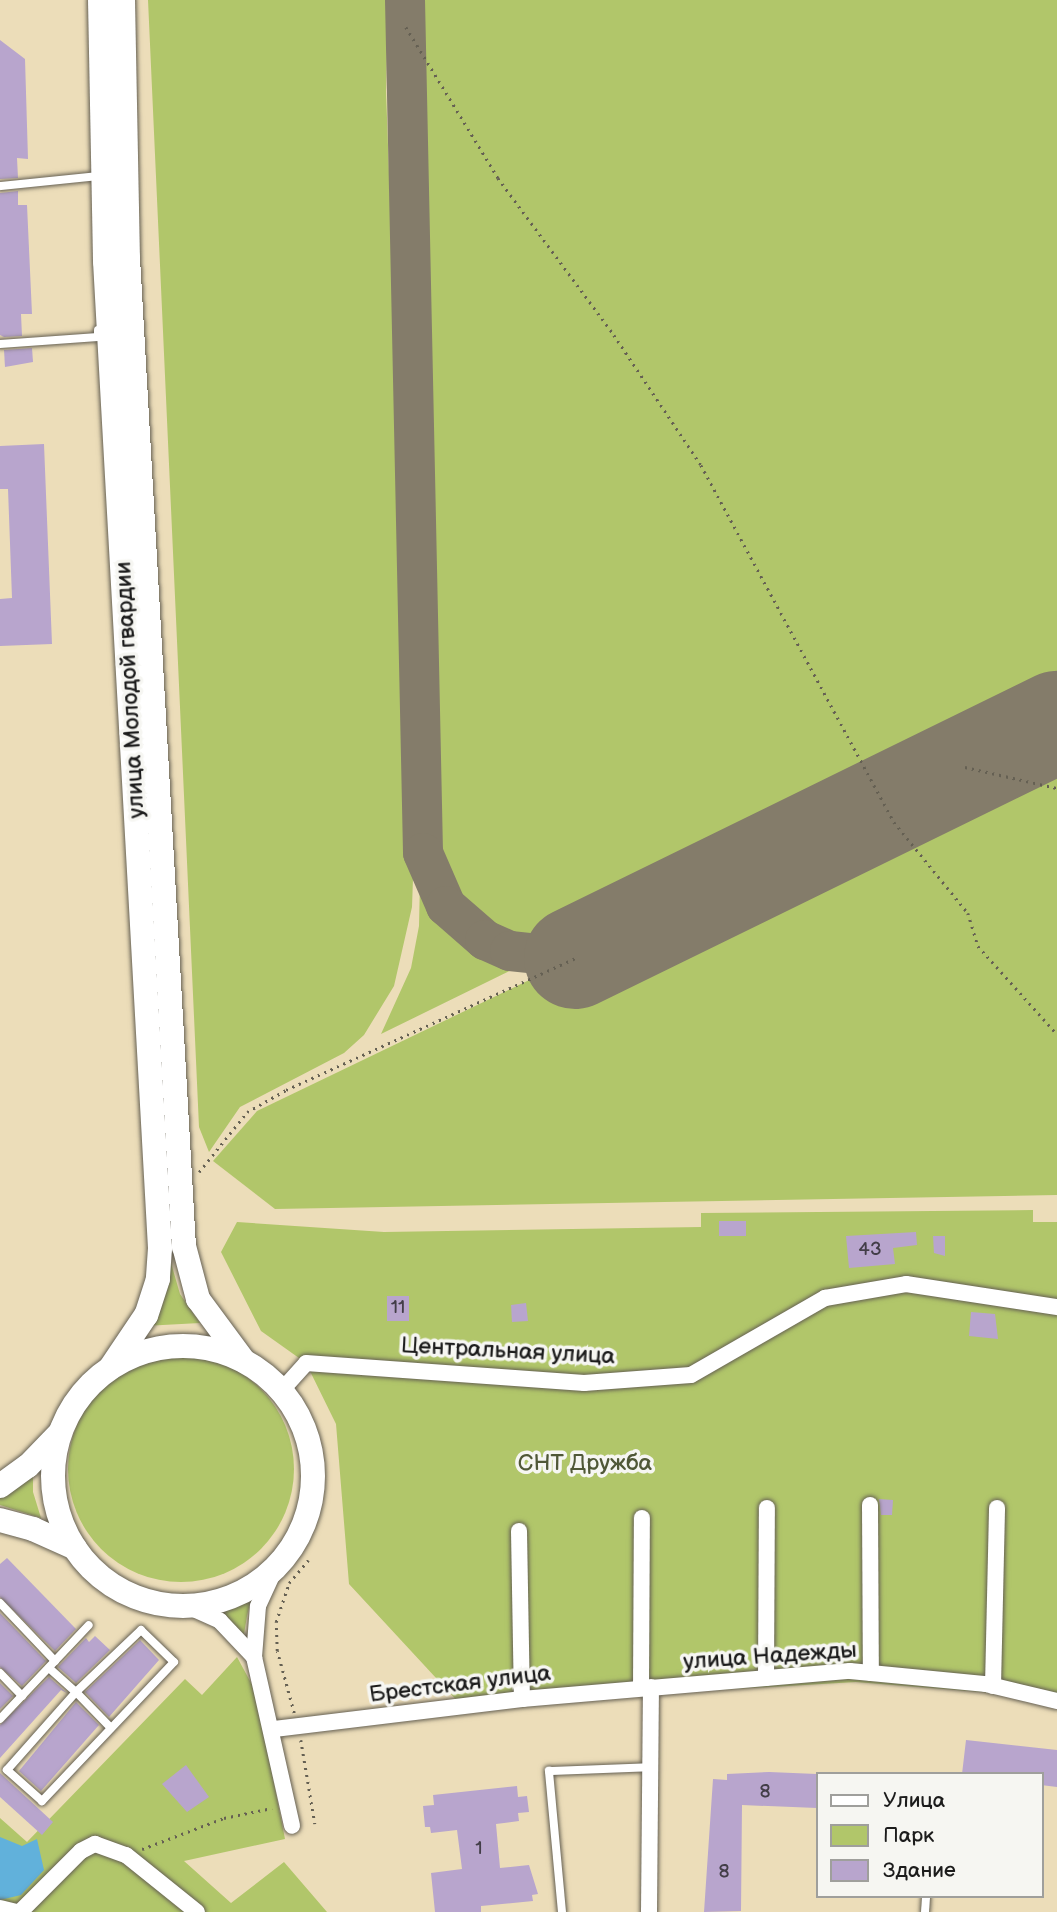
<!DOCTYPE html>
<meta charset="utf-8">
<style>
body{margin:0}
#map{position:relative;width:1057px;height:1912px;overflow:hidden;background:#ecddb9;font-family:"Balsamiq Sans",sans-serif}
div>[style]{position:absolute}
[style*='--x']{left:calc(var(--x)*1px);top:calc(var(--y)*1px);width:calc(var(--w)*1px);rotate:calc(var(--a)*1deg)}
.green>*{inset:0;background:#b1c66a}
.round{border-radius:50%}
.water>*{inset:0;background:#61b1db}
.taxiway>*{height:40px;margin:-20px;padding:0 20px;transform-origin:20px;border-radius:20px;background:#847c6a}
.runway>*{height:102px;margin:-51px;padding:0 51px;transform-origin:51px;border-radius:51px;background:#847c6a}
.building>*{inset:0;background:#b8a5cd}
.path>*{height:2.5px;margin-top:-1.25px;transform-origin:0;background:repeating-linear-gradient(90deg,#656053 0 2px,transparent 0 7px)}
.roads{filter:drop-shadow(0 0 2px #656053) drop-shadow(0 0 2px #656053)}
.service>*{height:8px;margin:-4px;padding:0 4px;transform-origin:4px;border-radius:4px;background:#fff}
.minor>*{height:16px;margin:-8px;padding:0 8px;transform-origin:8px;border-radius:8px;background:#fff}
.primary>*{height:24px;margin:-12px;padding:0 12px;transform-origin:12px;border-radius:12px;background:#fff}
.primary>.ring{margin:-12px;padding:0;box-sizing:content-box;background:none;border:24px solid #fff;border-radius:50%}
span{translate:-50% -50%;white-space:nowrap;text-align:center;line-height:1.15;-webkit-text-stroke:7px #f6f6f2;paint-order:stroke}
.number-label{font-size:19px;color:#433e48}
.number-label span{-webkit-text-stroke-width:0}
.street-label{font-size:23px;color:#1c1c1c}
.park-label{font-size:23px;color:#505837}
.legend{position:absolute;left:816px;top:1772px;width:228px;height:126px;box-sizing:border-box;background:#f6f6f2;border:2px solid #9f9f9c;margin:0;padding:9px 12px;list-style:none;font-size:21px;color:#1c1c1c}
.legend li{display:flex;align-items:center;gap:14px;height:35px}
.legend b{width:35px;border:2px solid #9f9f9c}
</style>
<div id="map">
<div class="green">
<div style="clip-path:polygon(148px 0,388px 0,386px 91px,414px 850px,412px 907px,394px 986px,364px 1035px,344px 1053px,240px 1107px,209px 1152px,199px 1127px)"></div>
<div style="clip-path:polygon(418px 0,1057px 0,1057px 704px,584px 935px,530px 950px,480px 932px,460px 915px,436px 872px)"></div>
<div style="clip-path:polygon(1057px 726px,1057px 1195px,275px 1209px,213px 1161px,257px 1111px)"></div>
<div style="clip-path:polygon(420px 880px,437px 911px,460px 936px,487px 955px,524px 964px,381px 1034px,411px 968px,419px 926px)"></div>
<div style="clip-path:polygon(1033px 1210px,1033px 1222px,1057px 1222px,1057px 1698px,856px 1682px,461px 1705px,349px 1584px,336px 1424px,306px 1363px,261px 1331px,221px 1252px,237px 1222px,384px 1232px,701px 1227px,701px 1213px)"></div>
<div style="clip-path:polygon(171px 1263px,180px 1294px,200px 1323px,144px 1326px)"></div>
<div class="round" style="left:68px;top:1356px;width:226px;height:226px"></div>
<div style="clip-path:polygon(33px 1466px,33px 1492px,41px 1518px,0 1505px,0 1490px)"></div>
<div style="clip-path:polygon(251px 1599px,247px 1616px,244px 1634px,218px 1612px)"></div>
<div style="clip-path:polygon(237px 1657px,256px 1692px,285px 1839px,184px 1861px,231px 1903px,284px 1862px,327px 1912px,0 1912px,0 1818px,27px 1842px,185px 1679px,202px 1695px)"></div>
</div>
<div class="water">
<div style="clip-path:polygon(0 1837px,22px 1846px,37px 1839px,44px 1870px,21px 1895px,0 1900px)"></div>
</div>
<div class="taxiway">
<div style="--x:405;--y:0;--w:853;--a:88.79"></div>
<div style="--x:423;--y:853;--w:58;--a:66.5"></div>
<div style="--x:446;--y:906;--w:52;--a:41.1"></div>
<div style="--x:485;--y:940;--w:27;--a:24"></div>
<div style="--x:510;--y:951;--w:65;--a:6.1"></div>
</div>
<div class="runway">
<div style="--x:575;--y:958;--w:537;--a:-26.09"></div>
</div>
<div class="building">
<div style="clip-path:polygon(0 40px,25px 59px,28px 159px,17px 158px,18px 178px,0 179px)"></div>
<div style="clip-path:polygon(18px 191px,18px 205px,27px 205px,32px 314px,21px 314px,22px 336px,4px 337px,0 335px,0 193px)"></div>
<div style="clip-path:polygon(32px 348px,33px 362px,5px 367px,4px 350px)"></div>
<div style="clip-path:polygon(44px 444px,52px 644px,0 646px,0 599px,12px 598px,8px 489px,0 489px,0 446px)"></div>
<div style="clip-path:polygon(719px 1221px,746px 1221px,746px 1236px,719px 1236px)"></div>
<div style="clip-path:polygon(916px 1232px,917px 1245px,893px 1248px,895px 1264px,849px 1268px,846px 1236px)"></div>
<div style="clip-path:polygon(933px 1236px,945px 1236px,945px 1256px,934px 1253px)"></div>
<div style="clip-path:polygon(387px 1296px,409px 1296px,409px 1321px,387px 1321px)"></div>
<div style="clip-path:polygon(526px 1303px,528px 1321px,512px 1322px,511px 1305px)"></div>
<div style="clip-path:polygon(971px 1312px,995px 1314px,998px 1339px,969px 1336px)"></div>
<div style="clip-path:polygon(879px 1499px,893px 1500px,892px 1515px,881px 1515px)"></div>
<div style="clip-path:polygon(7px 1558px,76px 1629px,55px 1651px,0 1597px,0 1564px)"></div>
<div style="clip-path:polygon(0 1613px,46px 1661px,22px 1686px,0 1667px)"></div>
<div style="clip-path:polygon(95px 1636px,110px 1650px,76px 1683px,58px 1667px,86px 1638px,89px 1642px)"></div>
<div style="clip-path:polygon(140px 1640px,159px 1660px,109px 1717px,85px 1692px)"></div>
<div style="clip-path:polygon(49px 1677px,67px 1693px,61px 1690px,0 1758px,0 1725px)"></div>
<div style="clip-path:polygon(0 1683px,13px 1696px,0 1709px)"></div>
<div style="clip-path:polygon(76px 1702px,99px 1725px,41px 1791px,19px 1771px)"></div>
<div style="clip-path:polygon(966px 1740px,1057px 1750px,1057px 1787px,1041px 1785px,1041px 1774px,962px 1774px)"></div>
<div style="clip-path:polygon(186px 1765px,209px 1797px,187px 1812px,162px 1784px)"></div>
<div style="clip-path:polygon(769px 1772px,817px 1774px,817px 1808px,742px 1805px,741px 1911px,704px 1912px,713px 1779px,727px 1780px,727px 1774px)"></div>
<div style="clip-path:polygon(0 1773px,53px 1822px,42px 1835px,0 1797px)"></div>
<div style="clip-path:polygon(517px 1786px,518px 1797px,527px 1796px,529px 1812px,518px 1813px,519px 1821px,496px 1824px,500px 1868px,529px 1865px,538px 1894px,532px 1895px,533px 1901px,481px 1906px,481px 1912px,435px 1912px,431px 1873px,462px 1869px,457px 1830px,431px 1833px,430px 1827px,425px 1827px,423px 1806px,434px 1805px,433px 1795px)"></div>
</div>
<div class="path">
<div style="--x:406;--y:27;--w:177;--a:58.6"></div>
<div style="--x:498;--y:178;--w:195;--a:53.5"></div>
<div style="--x:614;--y:335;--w:156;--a:56.2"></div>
<div style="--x:701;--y:465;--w:406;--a:61.6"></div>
<div style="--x:894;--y:822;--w:117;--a:50.9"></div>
<div style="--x:968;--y:913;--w:34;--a:73"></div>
<div style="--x:978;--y:946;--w:118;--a:48.1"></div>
<div style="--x:965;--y:767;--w:94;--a:12.9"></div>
<div style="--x:199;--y:1172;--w:77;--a:-51.3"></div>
<div style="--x:247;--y:1112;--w:45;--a:-29.4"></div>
<div style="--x:286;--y:1090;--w:318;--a:-24.5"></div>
<div style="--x:294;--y:1713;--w:64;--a:-105.3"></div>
<div style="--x:277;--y:1651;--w:29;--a:-92"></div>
<div style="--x:276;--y:1622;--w:41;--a:-71.6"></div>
<div style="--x:289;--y:1583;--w:30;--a:-50"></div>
<div style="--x:301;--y:1740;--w:85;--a:80.5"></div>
<div style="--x:142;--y:1849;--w:88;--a:-20.7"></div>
<div style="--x:224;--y:1818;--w:49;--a:-11.8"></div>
</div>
<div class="roads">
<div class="service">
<div style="--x:0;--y:186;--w:100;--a:-5.8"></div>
<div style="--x:0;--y:344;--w:98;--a:-4.1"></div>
<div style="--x:98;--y:337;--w:7;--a:-90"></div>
<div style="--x:0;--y:1603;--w:80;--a:46.5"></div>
<div style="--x:49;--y:1668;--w:36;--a:42"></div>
<div style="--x:76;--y:1692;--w:90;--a:-43.6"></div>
<div style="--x:141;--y:1630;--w:46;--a:44.1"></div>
<div style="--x:174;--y:1662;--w:192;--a:133.5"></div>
<div style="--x:42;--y:1801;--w:47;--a:-138.5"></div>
<div style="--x:7;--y:1770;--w:104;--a:-48.5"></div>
<div style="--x:76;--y:1692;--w:50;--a:45.8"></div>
<div style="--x:0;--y:1673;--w:32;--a:46"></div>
<div style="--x:0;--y:1719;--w:129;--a:-46.6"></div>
<div style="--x:562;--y:1912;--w:142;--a:-95.3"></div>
<div style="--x:549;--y:1771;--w:102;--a:-2.2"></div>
<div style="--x:925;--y:1912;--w:16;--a:-86"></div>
</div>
<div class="minor">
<div style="--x:282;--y:1390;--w:36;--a:-48"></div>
<div style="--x:306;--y:1363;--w:279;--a:4.1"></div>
<div style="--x:584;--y:1383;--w:107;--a:-4.3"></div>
<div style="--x:691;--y:1375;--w:155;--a:-29.9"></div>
<div style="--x:825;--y:1298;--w:82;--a:-9.8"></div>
<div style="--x:906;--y:1284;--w:153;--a:8.7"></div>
<div style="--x:870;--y:1505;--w:168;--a:89.7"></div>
<div style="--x:519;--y:1531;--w:168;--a:89"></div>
<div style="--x:275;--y:1569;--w:41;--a:114.7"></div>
<div style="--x:258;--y:1606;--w:51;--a:94.5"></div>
<div style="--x:254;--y:1657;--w:173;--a:77.3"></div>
<div style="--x:187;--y:1606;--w:36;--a:24"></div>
<div style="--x:220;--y:1621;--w:50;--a:46.6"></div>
<div style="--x:766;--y:1678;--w:170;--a:-89.7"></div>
<div style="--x:993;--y:1686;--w:178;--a:-88.7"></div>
<div style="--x:641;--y:1688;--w:170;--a:-89.7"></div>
<div style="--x:274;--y:1729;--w:250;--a:-6.9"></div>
<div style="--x:522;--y:1699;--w:329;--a:-4.9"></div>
<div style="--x:850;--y:1671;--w:137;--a:5.5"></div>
<div style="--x:986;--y:1684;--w:73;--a:13.5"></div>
<div style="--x:0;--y:1908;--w:16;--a:14"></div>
<div style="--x:20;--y:1912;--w:86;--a:-45"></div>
<div style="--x:81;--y:1851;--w:16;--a:-27"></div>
<div style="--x:95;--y:1844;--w:33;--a:20"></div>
<div style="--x:126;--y:1855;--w:91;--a:38.8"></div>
<div style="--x:649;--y:1912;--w:225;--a:-89.5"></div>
</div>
<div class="primary">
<div style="--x:100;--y:0;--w:261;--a:88.9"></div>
<div style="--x:105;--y:261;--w:989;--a:86.81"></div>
<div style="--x:160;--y:1248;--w:31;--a:94"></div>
<div style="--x:158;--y:1279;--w:38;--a:108"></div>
<div style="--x:146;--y:1315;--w:63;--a:123.9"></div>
<div style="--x:123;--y:0;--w:258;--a:88.9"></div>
<div style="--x:128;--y:258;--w:990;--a:86.76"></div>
<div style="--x:184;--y:1246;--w:55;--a:75.2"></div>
<div style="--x:198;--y:1299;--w:76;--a:53.6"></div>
<div class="ring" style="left:53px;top:1346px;width:236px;height:236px"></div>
<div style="--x:0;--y:1486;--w:34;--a:-36"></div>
<div style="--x:28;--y:1466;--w:45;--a:-45.9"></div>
<div style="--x:0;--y:1520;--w:34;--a:15"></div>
<div style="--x:33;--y:1529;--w:46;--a:24.3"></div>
</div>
</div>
<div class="number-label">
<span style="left:870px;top:1250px">43</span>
<span style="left:398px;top:1308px">11</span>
<span style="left:765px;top:1792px">8</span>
<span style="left:479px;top:1849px">1</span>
<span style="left:724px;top:1872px">8</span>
</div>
<div class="street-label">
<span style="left:130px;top:690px;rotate:-93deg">улица Молодой гвардии</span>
<span style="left:508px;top:1351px;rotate:3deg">Центральная улица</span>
<span style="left:770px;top:1656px;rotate:-4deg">улица Надежды</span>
<span style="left:460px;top:1684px;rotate:-7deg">Брестская улица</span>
</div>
<div class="park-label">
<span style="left:585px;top:1463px">СНТ Дружба</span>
</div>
<ul class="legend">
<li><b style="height:9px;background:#fff"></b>Улица</li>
<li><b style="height:19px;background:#b1c66a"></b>Парк</li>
<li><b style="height:19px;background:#b8a5cd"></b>Здание</li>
</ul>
</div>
